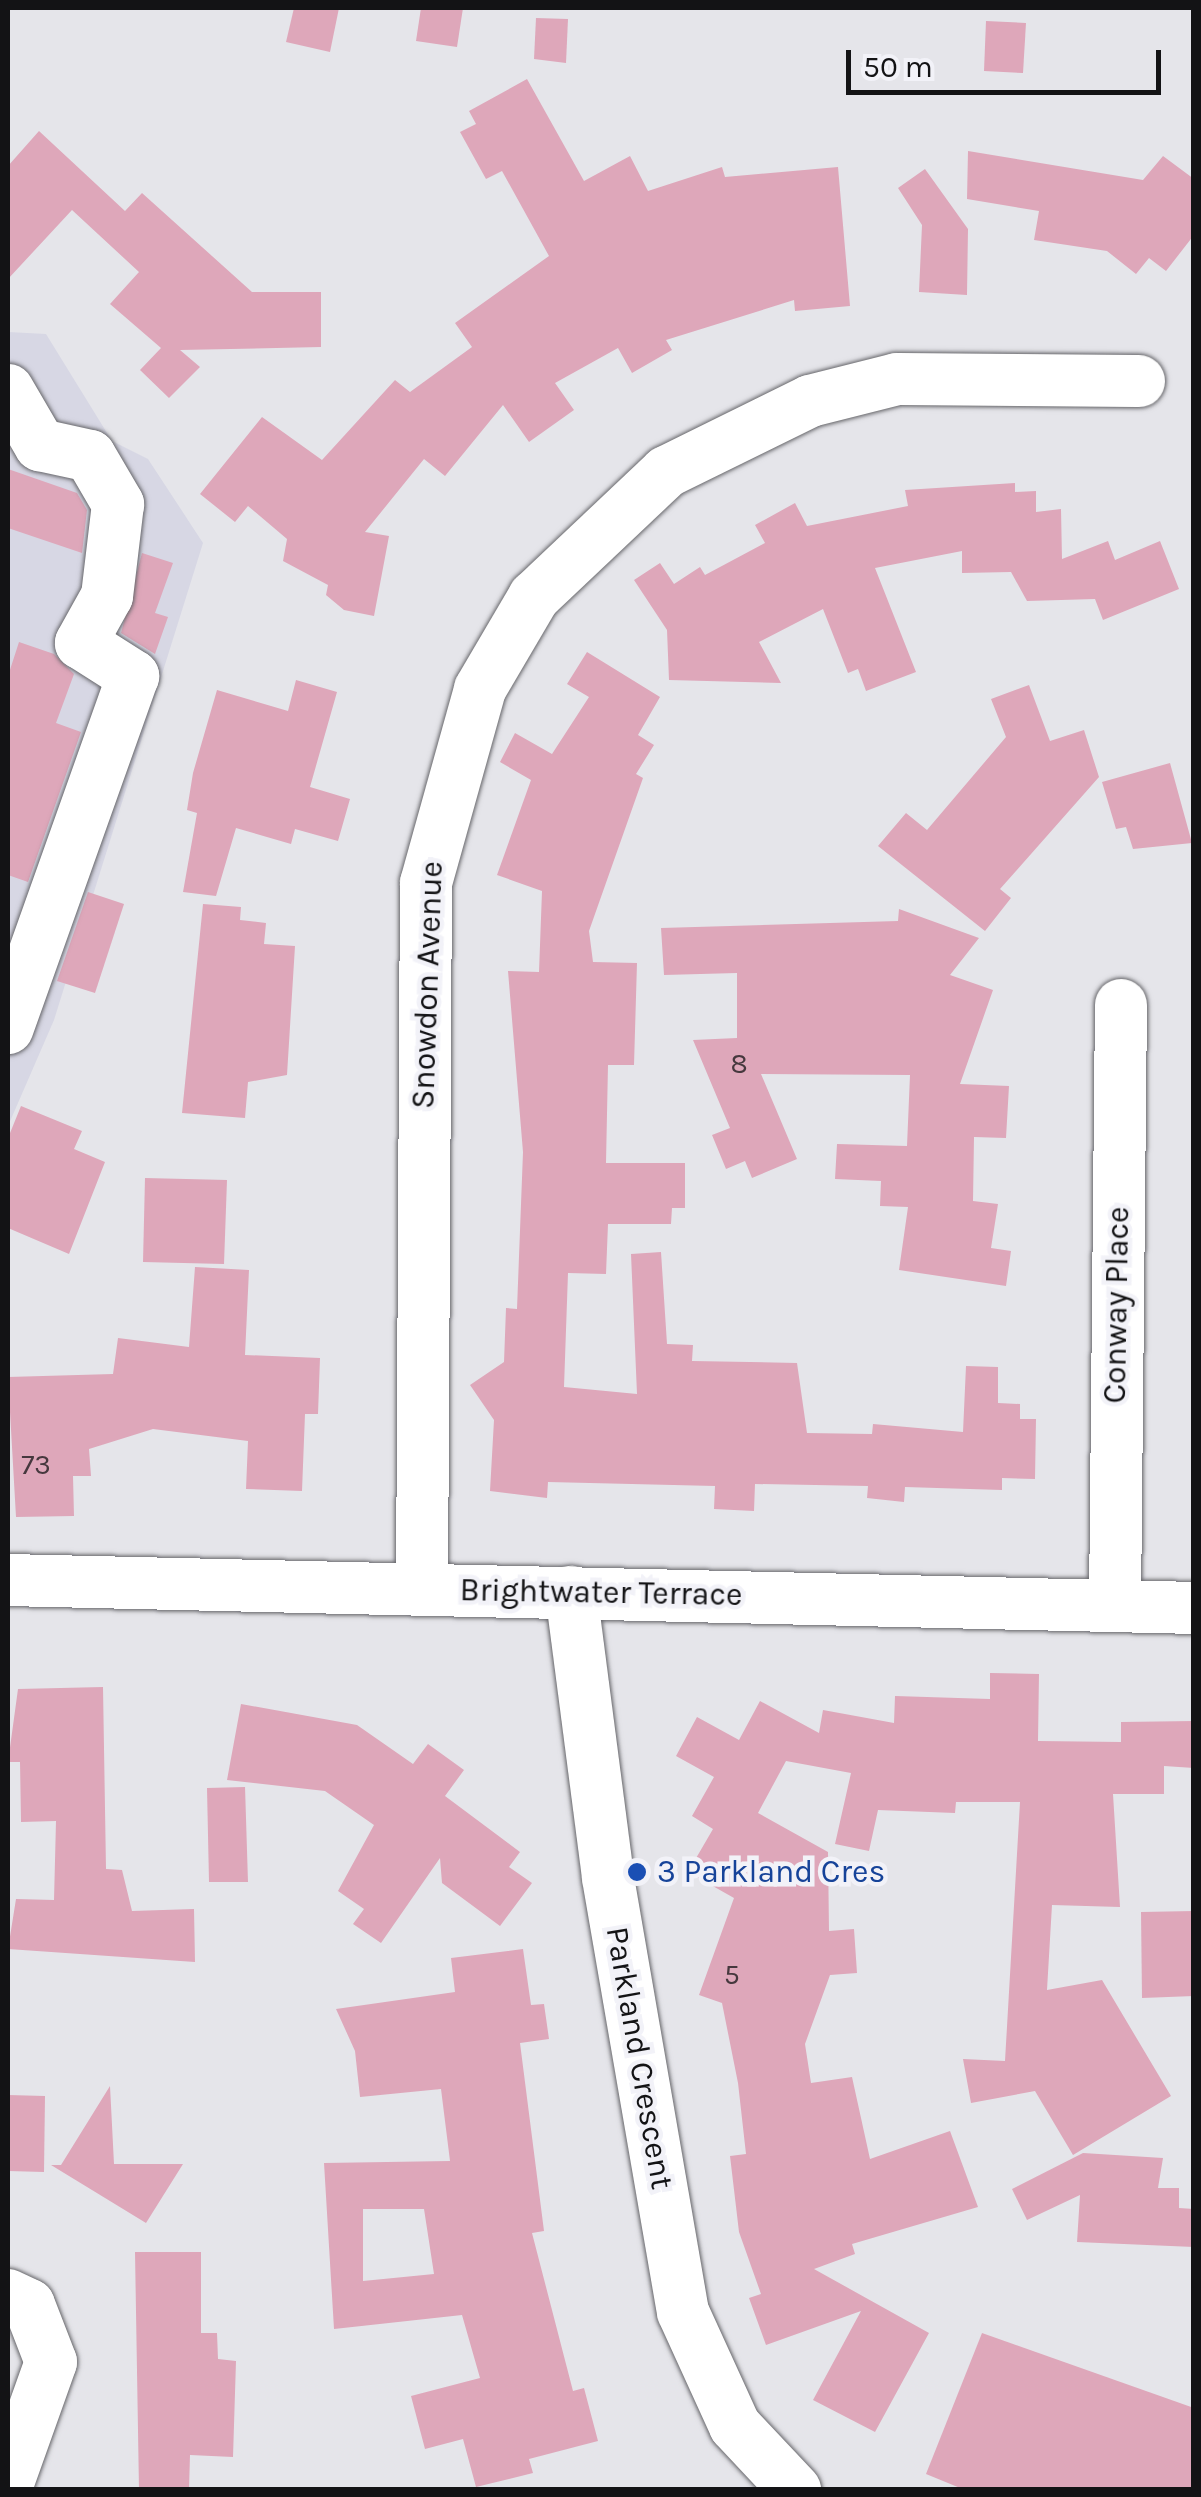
<!DOCTYPE html>
<style>
body{margin:0}
#map{position:relative;width:1201px;height:2497px;overflow:hidden;background:#e5e5ea;font-family:Karla,sans-serif}
div>[style]{position:absolute}
[style*='--x']{left:calc(var(--x)*1px);top:calc(var(--y)*1px);width:calc(var(--w)*1px);rotate:calc(var(--a)*1deg)}
.built>*{inset:0;background:#d7d7e4}
.building>*{inset:0;background:#dea7ba}
.roads{filter:drop-shadow(0 0 2px #66666a) drop-shadow(0 0 2px #66666a)}
.minor>*{height:52px;margin:-26px;padding:0 26px;transform-origin:26px;border-radius:26px;background:#fff}
.dots>*{width:28px;height:28px;translate:-50% -50%;box-sizing:border-box;border:5px solid #f2f2f8;border-radius:50%}
span{translate:-50% -50%;white-space:nowrap;text-align:center;line-height:1.15;-webkit-text-stroke:9px #f2f2f8;paint-order:stroke}
.number-label{font-size:28px;color:#46383e}
.number-label span{-webkit-text-stroke-width:0}
.street-label{font-size:32px;color:#131315}
.transit-label{font-size:32px;color:#164399}
.left{translate:0 -50%;text-align:left}
.frame{position:absolute;inset:0;border:10px solid #131315;pointer-events:none}
.scale{position:absolute;left:846px;top:50px;width:315px;height:45px;box-sizing:border-box;border:5px solid #131315;border-top:0;padding-left:12px;font-size:30px;line-height:35px;white-space:nowrap;color:#131315;-webkit-text-stroke:8px #f2f2f8;paint-order:stroke}
</style>
<div id="map">
<div class="built">
<div style="clip-path:polygon(8px 332px,46px 334px,112px 441px,148px 459px,203px 543px,54px 1020px,8px 1126px)"></div>
</div>
<div class="building">
<div style="clip-path:polygon(294px 8px,339px 8px,330px 52px,286px 42px)"></div>
<div style="clip-path:polygon(421px 8px,463px 8px,457px 47px,416px 41px)"></div>
<div style="clip-path:polygon(536px 18px,568px 19px,566px 63px,534px 59px)"></div>
<div style="clip-path:polygon(986px 21px,1026px 23px,1023px 73px,984px 71px)"></div>
<div style="clip-path:polygon(527px 79px,584px 181px,630px 156px,648px 191px,722px 167px,725px 177px,838px 167px,850px 306px,795px 311px,794px 300px,666px 340px,672px 350px,632px 373px,618px 348px,555px 383px,574px 410px,529px 442px,503px 405px,445px 476px,424px 459px,365px 532px,389px 536px,374px 616px,344px 610px,326px 595px,328px 585px,283px 561px,287px 539px,248px 506px,235px 522px,200px 494px,262px 417px,322px 460px,395px 380px,410px 392px,472px 347px,455px 323px,549px 256px,502px 171px,486px 179px,460px 132px,476px 124px,469px 111px)"></div>
<div style="clip-path:polygon(39px 131px,125px 211px,142px 193px,252px 292px,321px 292px,321px 347px,180px 350px,200px 367px,169px 398px,140px 370px,161px 348px,110px 304px,139px 272px,72px 210px,8px 279px,8px 166px)"></div>
<div style="clip-path:polygon(968px 151px,1143px 180px,1163px 156px,1194px 179px,1194px 235px,1166px 271px,1149px 258px,1136px 274px,1107px 251px,1034px 240px,1039px 211px,967px 199px)"></div>
<div style="clip-path:polygon(925px 169px,968px 229px,967px 295px,919px 292px,922px 225px,898px 188px)"></div>
<div style="clip-path:polygon(8px 469px,77px 493px,87px 510px,82px 553px,8px 528px)"></div>
<div style="clip-path:polygon(1015px 483px,1015px 492px,1036px 491px,1036px 512px,1061px 509px,1062px 559px,1108px 541px,1115px 560px,1160px 541px,1179px 589px,1103px 620px,1095px 599px,1027px 601px,1011px 572px,962px 573px,962px 551px,875px 568px,916px 672px,866px 691px,858px 669px,848px 673px,823px 609px,759px 642px,781px 683px,669px 680px,667px 630px,634px 580px,660px 563px,674px 584px,700px 567px,705px 575px,765px 543px,755px 525px,795px 503px,807px 526px,908px 506px,905px 490px)"></div>
<div style="clip-path:polygon(142px 553px,173px 563px,155px 613px,168px 617px,155px 654px,121px 633px)"></div>
<div style="clip-path:polygon(19px 642px,54px 654px,74px 674px,56px 723px,81px 732px,28px 882px,8px 875px,8px 676px)"></div>
<div style="clip-path:polygon(587px 652px,660px 697px,638px 735px,654px 745px,636px 774px,643px 778px,589px 931px,593px 962px,637px 963px,634px 1065px,608px 1065px,606px 1163px,685px 1163px,685px 1208px,672px 1208px,671px 1224px,608px 1224px,606px 1274px,568px 1273px,564px 1387px,637px 1394px,631px 1254px,661px 1252px,667px 1344px,693px 1345px,692px 1361px,797px 1363px,807px 1433px,872px 1434px,873px 1424px,963px 1432px,966px 1366px,998px 1367px,998px 1403px,1020px 1404px,1020px 1419px,1036px 1419px,1035px 1479px,1002px 1478px,1002px 1490px,905px 1487px,904px 1502px,867px 1498px,868px 1486px,755px 1484px,754px 1511px,714px 1509px,715px 1486px,548px 1482px,547px 1498px,490px 1491px,494px 1420px,470px 1385px,504px 1362px,506px 1308px,517px 1309px,523px 1152px,508px 971px,539px 972px,542px 891px,497px 875px,531px 780px,500px 762px,515px 733px,552px 754px,589px 697px,567px 684px)"></div>
<div style="clip-path:polygon(296px 680px,337px 692px,310px 787px,350px 799px,338px 841px,295px 829px,291px 844px,236px 828px,216px 896px,183px 892px,197px 813px,187px 810px,193px 773px,217px 690px,288px 711px)"></div>
<div style="clip-path:polygon(1029px 685px,1050px 741px,1084px 730px,1099px 777px,1000px 889px,1011px 898px,985px 931px,878px 846px,906px 813px,927px 830px,1006px 737px,991px 699px)"></div>
<div style="clip-path:polygon(1170px 763px,1192px 843px,1133px 849px,1126px 827px,1116px 829px,1102px 782px)"></div>
<div style="clip-path:polygon(88px 892px,124px 904px,95px 993px,57px 981px)"></div>
<div style="clip-path:polygon(203px 904px,241px 907px,240px 920px,266px 923px,264px 944px,295px 946px,287px 1075px,248px 1082px,245px 1118px,182px 1113px)"></div>
<div style="clip-path:polygon(899px 909px,979px 938px,950px 975px,993px 990px,960px 1084px,1009px 1086px,1006px 1138px,974px 1137px,973px 1201px,998px 1204px,991px 1248px,1011px 1251px,1006px 1286px,899px 1270px,908px 1207px,880px 1206px,881px 1181px,835px 1179px,837px 1144px,907px 1146px,910px 1075px,761px 1074px,797px 1159px,752px 1178px,745px 1161px,726px 1169px,712px 1135px,730px 1128px,693px 1040px,737px 1038px,737px 973px,664px 975px,661px 928px,898px 921px)"></div>
<div style="clip-path:polygon(21px 1106px,82px 1131px,74px 1149px,105px 1162px,69px 1254px,8px 1228px,8px 1138px)"></div>
<div style="clip-path:polygon(145px 1178px,227px 1180px,224px 1264px,143px 1262px)"></div>
<div style="clip-path:polygon(195px 1267px,249px 1270px,245px 1355px,320px 1358px,318px 1414px,305px 1414px,302px 1491px,246px 1489px,248px 1441px,153px 1429px,89px 1449px,91px 1476px,73px 1476px,74px 1516px,16px 1517px,8px 1377px,113px 1374px,118px 1338px,189px 1347px)"></div>
<div style="clip-path:polygon(990px 1673px,1039px 1674px,1038px 1741px,1121px 1742px,1121px 1722px,1194px 1721px,1194px 1768px,1164px 1766px,1164px 1794px,1113px 1794px,1120px 1907px,1052px 1905px,1047px 1990px,1102px 1980px,1171px 2096px,1073px 2155px,1035px 2091px,971px 2103px,963px 2059px,1005px 2061px,1020px 1802px,956px 1802px,955px 1813px,878px 1810px,869px 1851px,835px 1844px,851px 1773px,786px 1761px,758px 1813px,828px 1852px,829px 1931px,854px 1929px,857px 1973px,830px 1975px,805px 2044px,811px 2083px,852px 2077px,870px 2159px,950px 2131px,978px 2207px,852px 2244px,855px 2254px,814px 2269px,929px 2333px,875px 2432px,813px 2400px,861px 2311px,766px 2345px,749px 2298px,761px 2294px,739px 2232px,730px 2156px,746px 2154px,738px 2083px,722px 2003px,699px 1995px,734px 1898px,688px 1872px,713px 1829px,692px 1816px,714px 1777px,676px 1756px,697px 1717px,739px 1740px,760px 1701px,819px 1733px,823px 1710px,894px 1723px,895px 1696px,990px 1699px)"></div>
<div style="clip-path:polygon(103px 1687px,106px 1869px,122px 1870px,132px 1911px,194px 1909px,195px 1962px,8px 1949px,16px 1899px,54px 1900px,56px 1821px,21px 1822px,20px 1762px,8px 1762px,18px 1689px)"></div>
<div style="clip-path:polygon(241px 1704px,357px 1725px,413px 1764px,428px 1744px,464px 1770px,445px 1796px,520px 1852px,509px 1867px,532px 1883px,500px 1926px,442px 1883px,440px 1858px,381px 1943px,353px 1924px,364px 1909px,338px 1891px,374px 1825px,325px 1791px,227px 1780px)"></div>
<div style="clip-path:polygon(245px 1787px,248px 1882px,209px 1882px,207px 1788px)"></div>
<div style="clip-path:polygon(1194px 1911px,1194px 1996px,1142px 1998px,1141px 1912px)"></div>
<div style="clip-path:polygon(evenodd,523px 1949px,531px 2005px,544px 2004px,549px 2039px,520px 2043px,544px 2231px,532px 2233px,573px 2391px,584px 2388px,598px 2441px,529px 2459px,533px 2473px,476px 2487px,463px 2439px,425px 2449px,411px 2396px,480px 2378px,462px 2315px,334px 2329px,324px 2163px,450px 2161px,441px 2089px,360px 2097px,355px 2051px,336px 2009px,455px 1992px,451px 1958px,523px 1949px,363px 2209px,424px 2209px,434px 2274px,363px 2281px,363px 2209px)"></div>
<div style="clip-path:polygon(110px 2086px,114px 2164px,183px 2164px,146px 2223px,51px 2165px,61px 2165px)"></div>
<div style="clip-path:polygon(8px 2095px,45px 2096px,44px 2172px,8px 2171px)"></div>
<div style="clip-path:polygon(1083px 2153px,1163px 2158px,1158px 2188px,1179px 2188px,1179px 2208px,1194px 2209px,1194px 2247px,1077px 2242px,1080px 2195px,1027px 2220px,1012px 2189px)"></div>
<div style="clip-path:polygon(135px 2252px,201px 2252px,201px 2333px,217px 2333px,218px 2359px,236px 2361px,233px 2457px,190px 2455px,189px 2490px,139px 2490px)"></div>
<div style="clip-path:polygon(982px 2333px,1194px 2408px,1194px 2490px,965px 2490px,926px 2474px)"></div>
</div>
<div class="roads">
<div class="minor">
<div style="--x:8;--y:390;--w:64;--a:59.8"></div>
<div style="--x:40;--y:445;--w:51;--a:12.4"></div>
<div style="--x:90;--y:456;--w:56;--a:59.7"></div>
<div style="--x:118;--y:504;--w:93;--a:96.8"></div>
<div style="--x:107;--y:596;--w:54;--a:119"></div>
<div style="--x:81;--y:643;--w:62;--a:32.4"></div>
<div style="--x:133;--y:676;--w:374;--a:109.6"></div>
<div style="--x:8;--y:1580;--w:1186;--a:1.35"></div>
<div style="--x:422;--y:1590;--w:707;--a:-89.68"></div>
<div style="--x:426;--y:883;--w:201;--a:-74.4"></div>
<div style="--x:480;--y:689;--w:107;--a:-59.6"></div>
<div style="--x:534;--y:597;--w:182;--a:-43.4"></div>
<div style="--x:666;--y:472;--w:161;--a:-26.2"></div>
<div style="--x:810;--y:401;--w:90;--a:-14.2"></div>
<div style="--x:897;--y:379;--w:242;--a:0.5"></div>
<div style="--x:571;--y:1592;--w:288;--a:82.6"></div>
<div style="--x:608;--y:1878;--w:440;--a:80.2"></div>
<div style="--x:683;--y:2312;--w:125;--a:65.5"></div>
<div style="--x:735;--y:2426;--w:88;--a:46.8"></div>
<div style="--x:1115;--y:1606;--w:601;--a:-89.43"></div>
<div style="--x:8;--y:2295;--w:23;--a:25"></div>
<div style="--x:29;--y:2305;--w:61;--a:68.9"></div>
<div style="--x:51;--y:2362;--w:128;--a:109.6"></div>
</div>
</div>
<div class="dots">
<div style="left:637px;top:1872px;background:#1a4fb4"></div>
</div>
<div class="number-label">
<span style="left:739px;top:1064px">8</span>
<span style="left:36px;top:1465px">73</span>
<span style="left:732px;top:1975px">5</span>
</div>
<div class="street-label">
<span style="left:428px;top:985px;rotate:-88deg">Snowdon Avenue</span>
<span style="left:1117px;top:1305px;rotate:-89deg">Conway Place</span>
<span style="left:601px;top:1593px;rotate:1deg">Brightwater Terrace</span>
<span style="left:639px;top:2058px;rotate:80deg">Parkland Crescent</span>
</div>
<div class="transit-label">
<span class="left" style="left:657px;top:1872px">3 Parkland Cres</span>
</div>
<div class="frame"></div>
<div class="scale">50 m</div>
</div>
